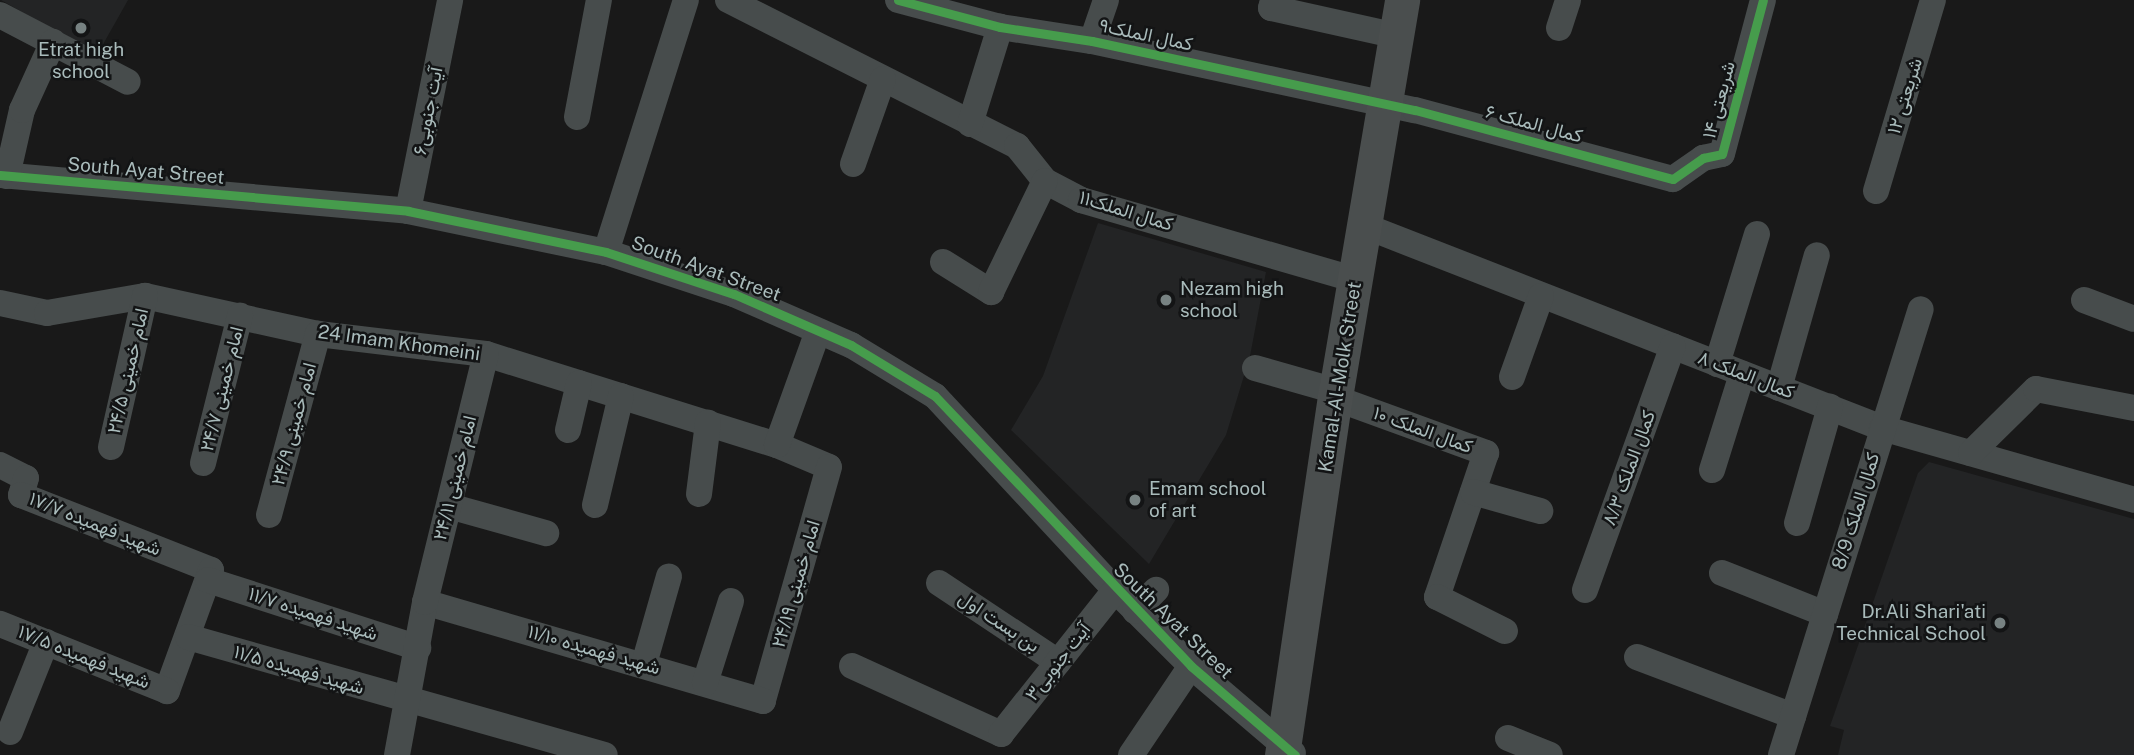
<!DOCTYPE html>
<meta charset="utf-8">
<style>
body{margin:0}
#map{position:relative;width:2134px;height:755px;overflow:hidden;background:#191919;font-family:"Public Sans",Vazirmatn,sans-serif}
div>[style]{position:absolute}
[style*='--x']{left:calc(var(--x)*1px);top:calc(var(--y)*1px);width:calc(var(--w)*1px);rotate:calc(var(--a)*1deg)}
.built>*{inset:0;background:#232425}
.minor>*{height:26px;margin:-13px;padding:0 13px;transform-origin:13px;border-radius:13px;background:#474c4c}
.major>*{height:35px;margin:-17.5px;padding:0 17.5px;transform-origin:17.5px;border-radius:17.5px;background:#4a4e4e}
.cycleway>*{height:9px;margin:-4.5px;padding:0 4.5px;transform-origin:4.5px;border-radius:4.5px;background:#469c4c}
.dots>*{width:19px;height:19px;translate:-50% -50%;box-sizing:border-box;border:4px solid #131415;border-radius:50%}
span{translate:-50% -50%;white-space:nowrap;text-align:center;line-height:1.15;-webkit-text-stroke:5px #131415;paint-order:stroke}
.street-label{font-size:19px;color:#a9bbbb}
.poi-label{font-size:19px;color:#a9bbbb}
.left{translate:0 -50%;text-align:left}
.right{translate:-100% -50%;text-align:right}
</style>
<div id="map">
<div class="built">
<div style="clip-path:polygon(1px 0,128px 0,97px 55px)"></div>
<div style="clip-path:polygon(1098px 223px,1266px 272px,1250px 356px,1226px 435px,1149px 564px,1011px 430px,1043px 376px)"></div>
<div style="clip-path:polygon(1929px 462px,2134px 519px,2134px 755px,1838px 755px,1844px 730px,1830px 726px,1918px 473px)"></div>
</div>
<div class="minor">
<div style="--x:728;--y:0;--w:324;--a:26.8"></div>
<div style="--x:1017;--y:146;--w:45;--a:51.3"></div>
<div style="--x:1045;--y:181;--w:41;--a:27.8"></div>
<div style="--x:1081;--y:200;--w:286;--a:16.2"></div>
<div style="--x:898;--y:0;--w:106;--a:14.8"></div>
<div style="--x:1000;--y:27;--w:93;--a:8.7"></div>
<div style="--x:1092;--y:41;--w:330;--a:12.1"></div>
<div style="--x:1415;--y:110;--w:267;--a:15"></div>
<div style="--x:1673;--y:179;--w:37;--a:-35"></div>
<div style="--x:1703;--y:158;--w:19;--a:-12"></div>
<div style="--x:1722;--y:154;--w:159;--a:-75.1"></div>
<div style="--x:1273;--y:0;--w:8;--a:104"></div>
<div style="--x:1271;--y:8;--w:129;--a:12.5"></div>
<div style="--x:0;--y:15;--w:144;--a:27.6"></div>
<div style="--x:1559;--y:28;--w:29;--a:-72"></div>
<div style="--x:1092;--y:41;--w:43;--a:-71.1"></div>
<div style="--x:577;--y:117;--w:119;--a:-79.4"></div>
<div style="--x:970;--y:124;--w:102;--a:-72.8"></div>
<div style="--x:853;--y:164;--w:90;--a:-70.6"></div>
<div style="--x:0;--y:175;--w:410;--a:5"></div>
<div style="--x:408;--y:211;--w:202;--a:11.7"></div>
<div style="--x:606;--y:252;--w:135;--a:18.2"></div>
<div style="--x:734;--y:294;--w:128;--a:23.6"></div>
<div style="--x:851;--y:345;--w:98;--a:31.3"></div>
<div style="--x:935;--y:396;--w:265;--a:47.1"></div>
<div style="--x:1115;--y:590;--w:107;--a:45"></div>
<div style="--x:1191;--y:666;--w:134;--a:40.5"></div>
<div style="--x:7;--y:176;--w:68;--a:-77.2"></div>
<div style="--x:22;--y:110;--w:75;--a:-65.5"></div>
<div style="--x:1876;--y:191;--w:199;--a:-73.4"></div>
<div style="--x:408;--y:211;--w:215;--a:-78.7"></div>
<div style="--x:1365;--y:226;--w:555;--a:21.34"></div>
<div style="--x:1882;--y:428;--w:262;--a:15.9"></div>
<div style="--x:606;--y:252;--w:264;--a:-72.4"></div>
<div style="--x:943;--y:262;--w:57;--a:32"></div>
<div style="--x:991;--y:292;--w:123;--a:-64.1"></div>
<div style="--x:2084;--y:300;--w:53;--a:20.8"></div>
<div style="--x:0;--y:303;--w:48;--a:12"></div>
<div style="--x:47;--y:313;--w:99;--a:-9.8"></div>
<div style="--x:145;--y:296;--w:177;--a:12.4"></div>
<div style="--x:318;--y:334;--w:169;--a:6.8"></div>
<div style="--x:486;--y:354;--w:305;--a:17.4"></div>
<div style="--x:777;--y:445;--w:56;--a:22.9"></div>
<div style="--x:829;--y:467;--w:243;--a:105.8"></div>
<div style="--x:763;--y:701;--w:352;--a:-163.7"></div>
<div style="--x:1717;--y:364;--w:136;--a:-72.9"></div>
<div style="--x:1255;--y:368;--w:84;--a:15.9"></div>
<div style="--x:1512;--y:377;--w:86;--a:-70.3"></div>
<div style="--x:1779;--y:388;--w:138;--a:-74.1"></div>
<div style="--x:1335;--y:398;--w:161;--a:20"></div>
<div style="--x:1486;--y:453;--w:152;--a:108.8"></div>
<div style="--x:1437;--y:597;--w:76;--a:26.6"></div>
<div style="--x:568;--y:430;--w:48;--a:-76.8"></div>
<div style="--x:777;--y:445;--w:121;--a:-70.2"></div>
<div style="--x:111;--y:447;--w:155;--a:-77.3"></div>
<div style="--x:1971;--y:453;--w:91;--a:-44.6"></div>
<div style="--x:2036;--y:389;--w:100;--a:11"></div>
<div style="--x:203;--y:463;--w:152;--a:-75.9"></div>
<div style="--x:0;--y:465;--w:29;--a:27"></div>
<div style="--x:26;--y:478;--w:18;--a:106"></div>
<div style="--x:21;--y:495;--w:204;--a:21.5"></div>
<div style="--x:211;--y:570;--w:129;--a:110"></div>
<div style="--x:167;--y:691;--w:180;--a:-158.1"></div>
<div style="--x:1712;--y:470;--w:101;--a:-72.6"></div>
<div style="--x:1473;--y:492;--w:70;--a:15.8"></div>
<div style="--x:699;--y:494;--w:72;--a:-82.8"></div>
<div style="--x:595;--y:505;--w:112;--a:-76.6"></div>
<div style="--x:449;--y:506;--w:101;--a:15.6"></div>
<div style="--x:269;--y:515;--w:188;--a:-74.9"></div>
<div style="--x:1797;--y:523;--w:121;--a:-74.1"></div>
<div style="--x:1722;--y:573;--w:111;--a:21.7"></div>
<div style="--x:208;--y:580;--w:221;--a:17.9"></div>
<div style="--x:939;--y:583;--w:143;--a:33.6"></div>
<div style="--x:1585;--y:590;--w:259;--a:-70.2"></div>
<div style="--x:1135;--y:611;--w:30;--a:-45"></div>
<div style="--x:188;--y:637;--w:433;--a:15.8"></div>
<div style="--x:1637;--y:657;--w:167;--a:20.7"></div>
<div style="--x:644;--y:664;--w:91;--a:-74.1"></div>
<div style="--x:852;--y:666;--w:164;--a:24.5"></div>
<div style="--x:1001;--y:734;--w:184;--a:-51.6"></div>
<div style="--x:705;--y:683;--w:86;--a:-72.4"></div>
<div style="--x:10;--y:732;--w:97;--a:-68.2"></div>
<div style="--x:1508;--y:738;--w:45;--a:22"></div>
<div style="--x:397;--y:755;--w:156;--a:-79.6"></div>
<div style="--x:425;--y:602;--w:255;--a:-76.2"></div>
<div style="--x:1131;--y:755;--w:107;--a:-56"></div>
<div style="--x:1781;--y:755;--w:467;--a:-72.6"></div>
</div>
<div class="major">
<div style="--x:1282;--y:755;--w:368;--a:-81.6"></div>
<div style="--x:1336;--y:391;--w:397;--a:-80.4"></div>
</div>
<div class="cycleway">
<div style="--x:898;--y:0;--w:106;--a:14.8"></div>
<div style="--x:1000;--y:27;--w:93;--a:8.7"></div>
<div style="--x:1092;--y:41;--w:330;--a:12.1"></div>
<div style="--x:1415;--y:110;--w:267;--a:15"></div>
<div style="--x:1673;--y:179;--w:37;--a:-35"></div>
<div style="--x:1703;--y:158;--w:19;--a:-12"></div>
<div style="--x:1722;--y:154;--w:159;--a:-75.1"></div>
<div style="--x:0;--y:175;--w:410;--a:5"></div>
<div style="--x:408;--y:211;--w:202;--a:11.7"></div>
<div style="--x:606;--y:252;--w:135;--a:18.2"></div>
<div style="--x:734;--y:294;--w:128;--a:23.6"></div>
<div style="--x:851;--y:345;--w:98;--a:31.3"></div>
<div style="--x:935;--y:396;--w:372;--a:46.5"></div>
<div style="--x:1191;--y:666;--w:137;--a:40.6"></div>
</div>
<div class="dots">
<div style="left:81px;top:28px;background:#778282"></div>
<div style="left:1166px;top:300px;background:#778282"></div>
<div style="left:1135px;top:500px;background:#778282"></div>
<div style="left:2000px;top:623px;background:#778282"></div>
</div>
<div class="street-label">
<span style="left:1146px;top:35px;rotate:12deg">کمال الملک۹</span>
<span style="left:1905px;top:96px;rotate:-73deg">شریعتی ۱۲</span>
<span style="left:1719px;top:100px;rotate:-75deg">شریعتی ۱۴</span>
<span style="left:428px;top:111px;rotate:-79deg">آیت جنوبی۶</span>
<span style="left:1534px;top:124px;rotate:15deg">کمال الملک ۶</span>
<span style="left:146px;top:171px;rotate:5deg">South Ayat Street</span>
<span style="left:1126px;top:211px;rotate:17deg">کمال الملک۱۱</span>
<span style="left:706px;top:269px;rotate:20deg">South Ayat Street</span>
<span style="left:399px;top:343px;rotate:8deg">24 Imam Khomeini</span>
<span style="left:128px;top:371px;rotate:-77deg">امام خمینی ۲۴/۵</span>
<span style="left:1746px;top:375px;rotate:21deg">کمال الملک ۸</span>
<span style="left:1340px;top:377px;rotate:-81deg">Kamal-Al-Molk Street</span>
<span style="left:222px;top:389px;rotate:-76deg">امام خمینی ۲۴/۷</span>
<span style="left:294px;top:424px;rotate:-75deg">امام خمینی ۲۴/۹</span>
<span style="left:1423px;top:430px;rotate:20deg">کمال الملک ۱۰</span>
<span style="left:1629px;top:468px;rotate:-70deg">کمال الملک ۸/۳</span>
<span style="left:455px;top:478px;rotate:-76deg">امام خمینی ۲۴/۱۱</span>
<span style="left:1856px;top:511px;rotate:-73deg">کمال الملک 8/9</span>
<span style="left:95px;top:524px;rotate:22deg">شهید فهمیده ۱۷/۷</span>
<span style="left:796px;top:584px;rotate:-74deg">امام خمینی ۲۴/۱۹</span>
<span style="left:313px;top:614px;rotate:18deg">شهید فهمیده ۱۱/۷</span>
<span style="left:1173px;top:621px;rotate:44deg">South Ayat Street</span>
<span style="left:999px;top:622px;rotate:34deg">بن بست اول</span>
<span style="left:594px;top:650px;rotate:16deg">شهید فهمیده ۱۱/۱۰</span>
<span style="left:84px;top:657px;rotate:22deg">شهید فهمیده ۱۷/۵</span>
<span style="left:1058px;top:662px;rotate:-52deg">آیت جنوبی۳</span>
<span style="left:299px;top:670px;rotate:16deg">شهید فهمیده ۱۱/۵</span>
</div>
<div class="poi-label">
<span style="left:81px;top:61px">Etrat high<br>school</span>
<span class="left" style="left:1180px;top:300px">Nezam high<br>school</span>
<span class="left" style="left:1149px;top:500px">Emam school<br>of art</span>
<span class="right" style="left:1986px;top:623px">Dr.Ali Shari'ati<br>Technical School</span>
</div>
</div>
